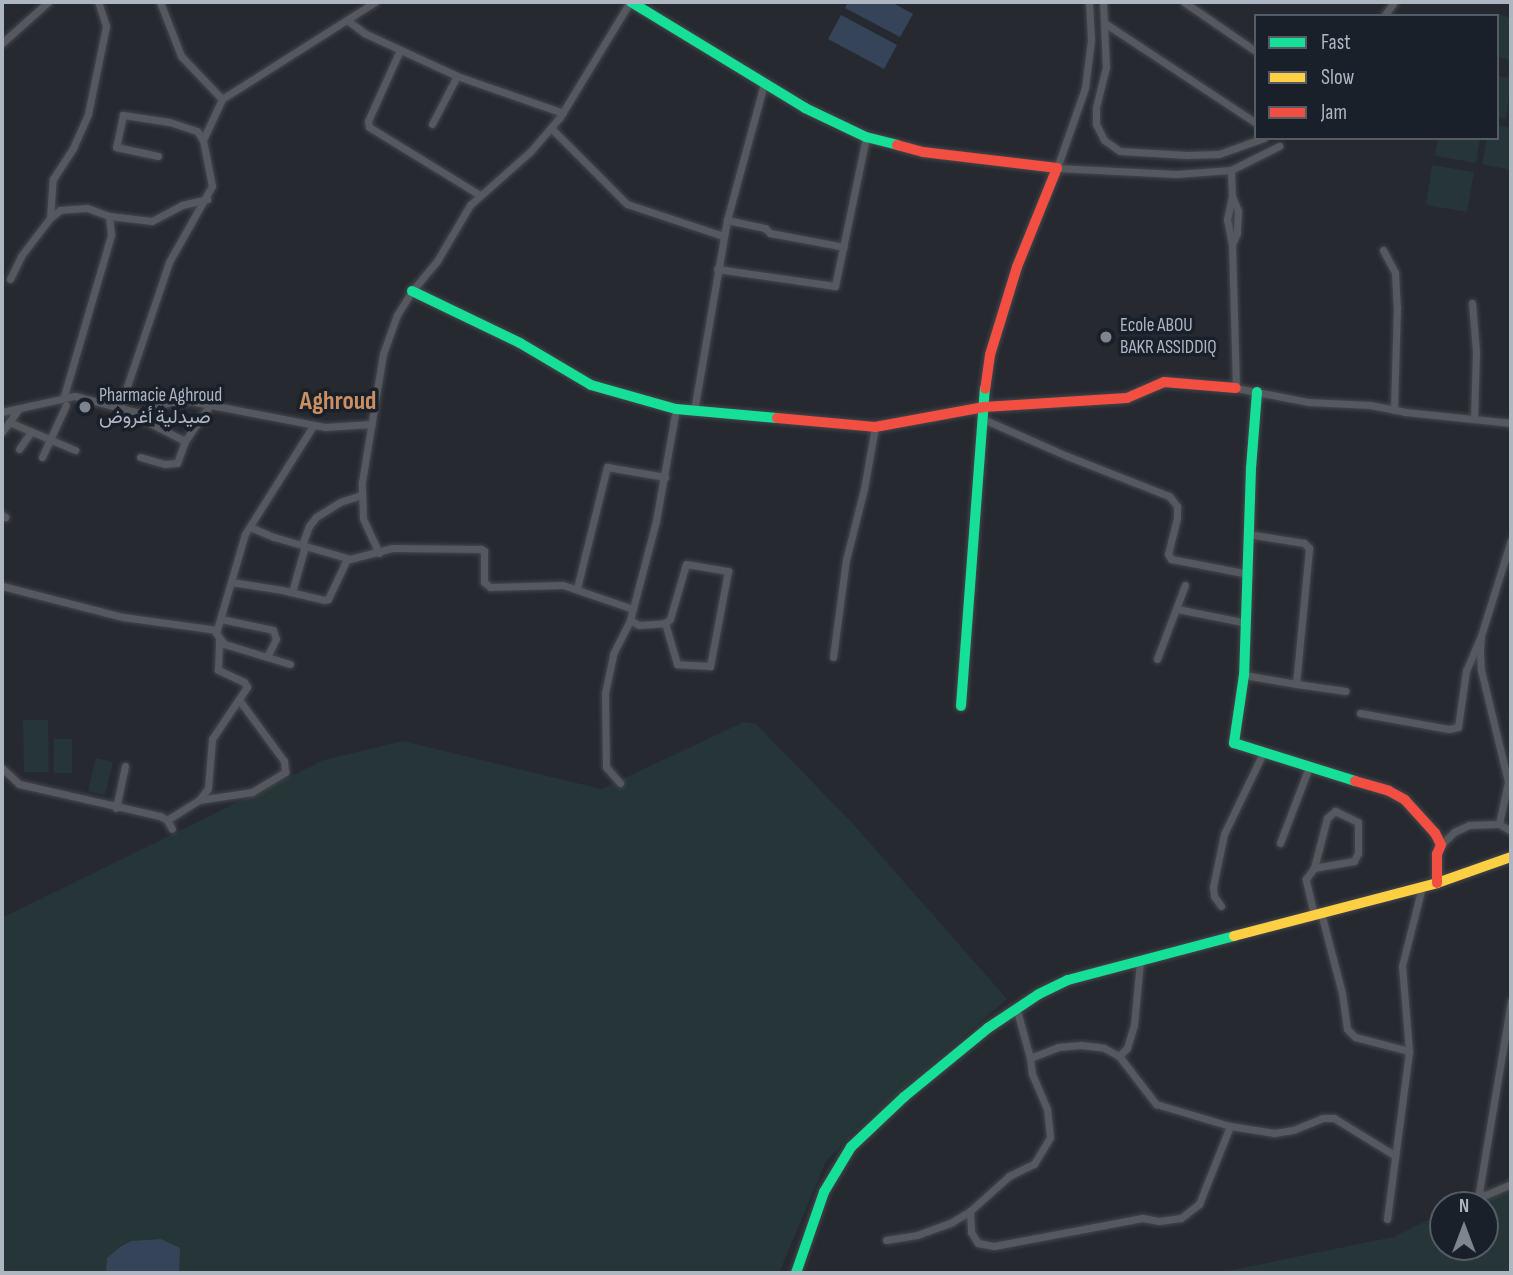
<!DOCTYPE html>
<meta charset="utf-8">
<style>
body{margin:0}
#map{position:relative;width:1513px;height:1275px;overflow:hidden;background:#262a30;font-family:"Sofia Sans Condensed",Vazirmatn,sans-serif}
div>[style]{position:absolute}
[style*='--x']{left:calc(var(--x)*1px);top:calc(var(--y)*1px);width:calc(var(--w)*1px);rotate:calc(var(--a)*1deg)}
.green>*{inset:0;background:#263537}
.water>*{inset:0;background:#354459}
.roads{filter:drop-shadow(0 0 2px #43464b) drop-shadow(0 0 2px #43464b)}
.street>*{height:7px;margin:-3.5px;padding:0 3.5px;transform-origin:3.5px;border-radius:3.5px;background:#55585e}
.fast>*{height:10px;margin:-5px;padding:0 5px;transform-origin:5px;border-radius:5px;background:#16e098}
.slow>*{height:10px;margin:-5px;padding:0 5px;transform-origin:5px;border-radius:5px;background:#ffcf43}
.jam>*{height:10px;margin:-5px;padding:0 5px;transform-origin:5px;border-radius:5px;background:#f24e42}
.dots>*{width:19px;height:19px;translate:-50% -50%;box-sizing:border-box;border:4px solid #1a202a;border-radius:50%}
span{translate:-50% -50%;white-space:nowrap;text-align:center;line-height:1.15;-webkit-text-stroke:7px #1a202a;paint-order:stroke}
.poi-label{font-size:19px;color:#aeb6c2}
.left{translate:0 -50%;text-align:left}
.district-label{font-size:26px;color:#cb8f61;font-weight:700}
.frame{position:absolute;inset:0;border:4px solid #aeb6c2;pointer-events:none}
.legend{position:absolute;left:1254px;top:14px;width:245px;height:126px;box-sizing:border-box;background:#1a202a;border:2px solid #555c67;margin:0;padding:9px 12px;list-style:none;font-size:21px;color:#aeb6c2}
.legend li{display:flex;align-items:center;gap:14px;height:35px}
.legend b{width:35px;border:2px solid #555c67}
.north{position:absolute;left:1429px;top:1191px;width:70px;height:70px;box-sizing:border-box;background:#1a202a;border:2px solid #555c67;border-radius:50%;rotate:0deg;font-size:19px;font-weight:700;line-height:28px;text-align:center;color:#aeb6c2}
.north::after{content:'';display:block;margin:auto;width:24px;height:32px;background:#7e858f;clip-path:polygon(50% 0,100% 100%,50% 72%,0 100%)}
</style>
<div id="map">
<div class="green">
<div style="clip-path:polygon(1497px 14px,1511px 18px,1510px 60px,1497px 57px)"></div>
<div style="clip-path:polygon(1497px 76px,1511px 78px,1506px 119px,1497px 117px)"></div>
<div style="clip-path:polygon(1497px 125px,1511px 128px,1511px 170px,1482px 164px,1487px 138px,1497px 138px)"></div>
<div style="clip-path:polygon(1438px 138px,1480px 138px,1476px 163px,1435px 156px)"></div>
<div style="clip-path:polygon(1432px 165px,1474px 172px,1467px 212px,1426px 205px)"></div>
<div style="clip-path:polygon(23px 720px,48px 720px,49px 772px,24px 772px)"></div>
<div style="clip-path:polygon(744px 722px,756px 724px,853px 824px,1007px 999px,862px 1125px,826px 1161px,779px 1273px,2px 1273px,2px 918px,324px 760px,403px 741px,601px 789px)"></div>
<div style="clip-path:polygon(54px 739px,72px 739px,72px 773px,54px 773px)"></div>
<div style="clip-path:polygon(96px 758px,113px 762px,105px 795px,88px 791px)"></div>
<div style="clip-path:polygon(1511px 1182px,1511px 1273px,1218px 1273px,1393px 1237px,1443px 1213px,1443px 1247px,1485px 1247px,1485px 1205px,1459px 1205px)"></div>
</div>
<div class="water">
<div style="clip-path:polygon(848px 2px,891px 2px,913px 14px,900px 37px,845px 8px)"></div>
<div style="clip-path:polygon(841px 15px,897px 45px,884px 69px,828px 39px)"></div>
<div style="clip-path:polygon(161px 1239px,180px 1248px,179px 1273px,106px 1273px,107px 1258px,120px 1247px,131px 1241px)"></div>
</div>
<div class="roads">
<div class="street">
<div style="--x:160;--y:2;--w:58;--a:68.7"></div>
<div style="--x:181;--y:56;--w:59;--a:46.4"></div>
<div style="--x:1089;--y:2;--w:38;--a:87"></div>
<div style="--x:1091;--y:40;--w:48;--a:97.1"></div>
<div style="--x:1085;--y:88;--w:85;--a:109.3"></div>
<div style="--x:1057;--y:168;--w:119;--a:2.9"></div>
<div style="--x:1176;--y:174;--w:55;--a:-4.2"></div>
<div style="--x:1231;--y:170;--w:54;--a:-26.6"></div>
<div style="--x:1103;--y:2;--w:65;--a:87.4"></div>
<div style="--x:1106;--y:67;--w:41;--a:104"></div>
<div style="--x:1096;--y:107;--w:17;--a:90"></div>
<div style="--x:1096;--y:124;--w:18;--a:63"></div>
<div style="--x:1104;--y:140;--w:19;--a:35"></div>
<div style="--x:1120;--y:151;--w:67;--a:3.4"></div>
<div style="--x:1187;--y:155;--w:32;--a:-2"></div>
<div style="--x:1219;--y:154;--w:48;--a:-19.6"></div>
<div style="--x:1184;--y:2;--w:85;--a:34.4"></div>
<div style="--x:1384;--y:16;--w:17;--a:-54"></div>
<div style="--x:347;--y:20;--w:21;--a:37"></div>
<div style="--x:364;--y:33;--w:102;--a:24.8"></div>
<div style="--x:457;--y:76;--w:112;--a:19.2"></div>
<div style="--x:1106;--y:24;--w:180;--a:33.4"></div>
<div style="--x:2;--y:43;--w:62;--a:-41.7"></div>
<div style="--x:400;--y:50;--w:78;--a:114.3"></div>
<div style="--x:368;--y:121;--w:6;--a:81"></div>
<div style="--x:369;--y:127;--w:130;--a:31.5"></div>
<div style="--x:432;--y:124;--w:54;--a:-62.5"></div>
<div style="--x:551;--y:128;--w:107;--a:45"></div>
<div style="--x:627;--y:204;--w:101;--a:18.4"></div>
<div style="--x:203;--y:140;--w:45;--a:-65.1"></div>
<div style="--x:222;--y:99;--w:181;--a:-32.4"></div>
<div style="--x:1231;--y:170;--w:26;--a:88"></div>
<div style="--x:1232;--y:196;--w:16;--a:68"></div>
<div style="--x:1238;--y:211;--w:22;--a:93"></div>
<div style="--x:1237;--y:233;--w:12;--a:114"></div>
<div style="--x:1232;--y:196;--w:24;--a:102"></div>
<div style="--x:1227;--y:219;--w:25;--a:79"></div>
<div style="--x:1232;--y:244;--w:144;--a:88.4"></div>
<div style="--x:1236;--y:388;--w:73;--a:11"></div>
<div style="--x:1308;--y:402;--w:62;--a:2.8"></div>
<div style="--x:1370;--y:405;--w:36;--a:11"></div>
<div style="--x:1405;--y:412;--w:107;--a:5.9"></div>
<div style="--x:109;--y:216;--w:43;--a:6.6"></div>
<div style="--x:152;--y:221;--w:34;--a:-28"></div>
<div style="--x:182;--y:205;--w:26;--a:-13"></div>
<div style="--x:727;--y:220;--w:39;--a:12"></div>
<div style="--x:765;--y:228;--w:7;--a:45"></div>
<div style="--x:770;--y:233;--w:75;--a:10.7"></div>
<div style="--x:1383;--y:250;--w:26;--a:62"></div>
<div style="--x:1395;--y:273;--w:34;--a:87"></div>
<div style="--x:1397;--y:307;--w:103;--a:91.7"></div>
<div style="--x:717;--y:269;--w:119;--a:8.2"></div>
<div style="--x:835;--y:286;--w:152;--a:-78.2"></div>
<div style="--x:10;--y:279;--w:25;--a:-64"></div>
<div style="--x:21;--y:256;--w:48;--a:-52.7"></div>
<div style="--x:1472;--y:303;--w:49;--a:85.3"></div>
<div style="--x:1476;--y:352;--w:66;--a:91.7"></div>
<div style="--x:64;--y:396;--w:168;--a:-73.7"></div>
<div style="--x:111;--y:235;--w:19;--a:-96"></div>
<div style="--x:109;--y:216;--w:23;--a:-160"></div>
<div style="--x:87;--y:208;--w:27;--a:176"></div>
<div style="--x:60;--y:210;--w:13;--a:141"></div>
<div style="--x:50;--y:218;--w:39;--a:-86"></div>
<div style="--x:53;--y:179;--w:37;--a:-57"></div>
<div style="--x:73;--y:148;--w:37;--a:-66"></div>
<div style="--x:88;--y:114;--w:90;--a:-78.4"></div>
<div style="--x:106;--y:26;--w:25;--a:-108"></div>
<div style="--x:120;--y:407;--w:153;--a:-71.3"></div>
<div style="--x:169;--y:262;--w:87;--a:-60.5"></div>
<div style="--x:212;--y:186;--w:47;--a:-101.1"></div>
<div style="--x:203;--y:140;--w:11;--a:-124"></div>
<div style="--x:197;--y:131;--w:29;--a:-162"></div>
<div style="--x:169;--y:122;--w:47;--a:-171.3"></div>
<div style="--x:123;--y:115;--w:33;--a:102"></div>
<div style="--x:116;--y:147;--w:43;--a:12.1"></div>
<div style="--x:694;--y:411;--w:194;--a:-80.2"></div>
<div style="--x:727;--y:220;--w:141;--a:-74.8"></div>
<div style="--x:2;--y:412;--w:75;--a:-12.4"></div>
<div style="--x:75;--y:396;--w:66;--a:14.9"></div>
<div style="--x:139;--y:413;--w:30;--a:-20"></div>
<div style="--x:167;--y:403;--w:23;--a:-5"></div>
<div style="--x:190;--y:401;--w:137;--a:10.9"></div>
<div style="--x:325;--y:427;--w:47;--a:-3.7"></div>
<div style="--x:132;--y:414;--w:59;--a:27"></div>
<div style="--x:185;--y:441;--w:44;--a:-55.2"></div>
<div style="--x:983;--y:419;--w:92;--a:23.8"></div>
<div style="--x:1067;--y:456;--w:110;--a:21.4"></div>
<div style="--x:1169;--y:496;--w:13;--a:51"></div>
<div style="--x:1177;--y:506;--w:12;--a:90"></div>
<div style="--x:1177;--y:518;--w:37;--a:104"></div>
<div style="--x:1168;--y:554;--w:6;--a:59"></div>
<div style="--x:1171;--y:559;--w:79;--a:10.9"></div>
<div style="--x:9;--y:422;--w:72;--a:23"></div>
<div style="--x:2;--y:432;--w:29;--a:-54"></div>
<div style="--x:19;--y:449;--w:21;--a:-55"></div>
<div style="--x:42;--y:457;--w:57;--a:-65.2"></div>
<div style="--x:140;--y:457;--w:25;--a:16"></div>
<div style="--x:164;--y:464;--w:13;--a:-4"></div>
<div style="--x:177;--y:463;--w:23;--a:-70"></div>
<div style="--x:2;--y:515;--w:4;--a:34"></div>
<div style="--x:250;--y:527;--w:26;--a:23"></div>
<div style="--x:274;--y:537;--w:79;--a:16.1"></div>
<div style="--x:350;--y:559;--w:43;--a:-14.7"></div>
<div style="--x:392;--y:548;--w:89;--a:0.6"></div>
<div style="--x:481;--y:549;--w:4;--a:34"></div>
<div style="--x:484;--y:551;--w:31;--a:90"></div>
<div style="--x:484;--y:582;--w:8;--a:40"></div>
<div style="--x:490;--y:587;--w:73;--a:-1.6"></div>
<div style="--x:563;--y:585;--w:74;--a:18.9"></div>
<div style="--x:1511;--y:540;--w:101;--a:107.4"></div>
<div style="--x:1481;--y:636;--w:16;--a:94"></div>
<div style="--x:1480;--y:652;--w:18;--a:87"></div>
<div style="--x:1481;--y:670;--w:115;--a:76.4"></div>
<div style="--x:1508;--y:782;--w:43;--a:102.1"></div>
<div style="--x:1499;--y:824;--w:14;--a:30"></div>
<div style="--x:302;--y:545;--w:20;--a:-70"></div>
<div style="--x:309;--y:526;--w:11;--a:-52"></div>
<div style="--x:316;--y:517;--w:28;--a:-32"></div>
<div style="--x:340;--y:502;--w:22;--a:-18"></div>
<div style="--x:379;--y:553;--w:38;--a:-115"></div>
<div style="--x:363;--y:518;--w:36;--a:-92"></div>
<div style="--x:362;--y:482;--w:130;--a:-80.7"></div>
<div style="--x:383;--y:354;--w:41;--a:-70.3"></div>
<div style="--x:397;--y:315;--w:28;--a:-58"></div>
<div style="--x:412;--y:291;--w:39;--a:-50"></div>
<div style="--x:437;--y:261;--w:65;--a:-59.5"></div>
<div style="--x:470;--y:205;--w:80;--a:-41.5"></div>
<div style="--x:530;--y:152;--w:46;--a:-49.4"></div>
<div style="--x:560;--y:117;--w:135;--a:-58.7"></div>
<div style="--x:686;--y:564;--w:43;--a:9.5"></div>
<div style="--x:728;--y:571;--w:97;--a:100.7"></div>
<div style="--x:710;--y:666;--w:33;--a:-177"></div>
<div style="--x:677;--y:664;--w:43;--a:-106.3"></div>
<div style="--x:665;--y:623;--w:6;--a:-39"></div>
<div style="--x:670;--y:619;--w:57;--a:-73.8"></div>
<div style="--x:231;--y:582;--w:52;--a:8.9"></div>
<div style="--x:282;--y:590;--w:43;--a:13.4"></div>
<div style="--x:324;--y:600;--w:4;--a:-14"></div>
<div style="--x:328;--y:599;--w:44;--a:-64.6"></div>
<div style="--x:2;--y:586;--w:125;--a:14.4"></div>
<div style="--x:123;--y:617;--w:95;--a:7.9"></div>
<div style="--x:577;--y:588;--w:125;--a:-76.1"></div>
<div style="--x:607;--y:467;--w:59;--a:9.8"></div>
<div style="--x:292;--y:592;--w:48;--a:-74.2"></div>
<div style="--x:1177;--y:609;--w:71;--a:11.3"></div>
<div style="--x:221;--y:619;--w:53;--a:11.9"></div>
<div style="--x:273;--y:630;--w:9;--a:72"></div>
<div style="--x:276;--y:639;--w:20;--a:117"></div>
<div style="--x:630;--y:620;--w:10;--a:29"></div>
<div style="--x:639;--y:625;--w:26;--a:-4"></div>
<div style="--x:833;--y:657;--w:98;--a:-82.4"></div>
<div style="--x:846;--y:560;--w:73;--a:-75.8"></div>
<div style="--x:864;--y:489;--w:63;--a:-79.9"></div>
<div style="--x:1157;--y:659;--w:79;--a:-69.3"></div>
<div style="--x:290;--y:664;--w:69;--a:-163.1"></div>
<div style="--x:224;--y:644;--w:14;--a:-126"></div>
<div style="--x:216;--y:633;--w:103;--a:-73.7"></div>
<div style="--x:245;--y:534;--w:128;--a:-57.8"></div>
<div style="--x:1244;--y:675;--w:53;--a:9.8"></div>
<div style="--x:1296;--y:684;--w:137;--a:-84.5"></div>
<div style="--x:1309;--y:548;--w:7;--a:-135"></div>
<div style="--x:1304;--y:543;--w:57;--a:-170.9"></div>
<div style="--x:1296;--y:684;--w:50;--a:8"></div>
<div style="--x:1360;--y:713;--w:90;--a:10.2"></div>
<div style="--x:1449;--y:729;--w:9;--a:-13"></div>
<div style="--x:1458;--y:727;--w:57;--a:-81.9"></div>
<div style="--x:1466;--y:671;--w:34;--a:-67"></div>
<div style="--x:2;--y:768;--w:23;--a:43"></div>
<div style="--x:19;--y:784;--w:145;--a:12.8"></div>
<div style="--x:160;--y:816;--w:8;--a:30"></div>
<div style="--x:167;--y:820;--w:10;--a:61"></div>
<div style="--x:620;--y:783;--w:21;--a:-131"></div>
<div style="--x:606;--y:767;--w:74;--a:-90.8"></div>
<div style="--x:605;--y:693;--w:40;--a:-78"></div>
<div style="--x:613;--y:654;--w:38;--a:-63"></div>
<div style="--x:630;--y:620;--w:102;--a:-75.3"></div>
<div style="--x:656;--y:521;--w:114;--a:-79.9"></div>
<div style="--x:199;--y:800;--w:54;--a:-8.6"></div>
<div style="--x:252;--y:792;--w:39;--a:-31"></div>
<div style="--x:285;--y:772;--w:11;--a:-95"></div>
<div style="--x:284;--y:761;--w:74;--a:-126.3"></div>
<div style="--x:116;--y:808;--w:43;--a:-77.9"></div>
<div style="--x:167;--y:820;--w:38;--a:-32"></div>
<div style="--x:199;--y:800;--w:15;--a:-53"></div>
<div style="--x:208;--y:788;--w:49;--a:-85.3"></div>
<div style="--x:212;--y:739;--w:63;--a:-56.1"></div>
<div style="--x:247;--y:687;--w:6;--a:-121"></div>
<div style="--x:244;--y:682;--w:29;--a:-155"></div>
<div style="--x:218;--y:670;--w:30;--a:-88"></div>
<div style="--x:1280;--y:843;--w:81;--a:-69.1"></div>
<div style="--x:1441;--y:845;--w:18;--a:-45"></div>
<div style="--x:1454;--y:832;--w:17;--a:-25"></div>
<div style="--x:1469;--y:825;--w:30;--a:-2"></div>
<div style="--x:1221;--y:906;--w:12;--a:-125"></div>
<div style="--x:1214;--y:896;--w:9;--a:-96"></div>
<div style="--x:1213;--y:887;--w:54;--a:-78.3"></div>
<div style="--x:1224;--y:834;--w:90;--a:-64.3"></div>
<div style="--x:1321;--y:913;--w:83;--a:75.3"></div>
<div style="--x:1342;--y:993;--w:36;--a:82"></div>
<div style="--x:1347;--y:1029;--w:11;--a:45"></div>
<div style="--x:1355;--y:1037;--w:56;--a:14.5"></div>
<div style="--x:1314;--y:915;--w:37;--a:-103"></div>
<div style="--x:1306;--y:879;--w:14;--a:-54"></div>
<div style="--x:1314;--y:868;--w:52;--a:-75.4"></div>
<div style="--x:1327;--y:818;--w:11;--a:-41"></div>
<div style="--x:1335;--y:811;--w:25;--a:26"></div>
<div style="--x:1358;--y:822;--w:31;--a:90"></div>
<div style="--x:1358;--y:853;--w:9;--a:117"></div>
<div style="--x:1354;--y:861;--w:41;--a:170.1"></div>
<div style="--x:1511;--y:1001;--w:194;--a:99.5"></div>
<div style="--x:1479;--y:1192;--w:6;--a:45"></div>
<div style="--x:1483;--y:1196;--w:30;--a:-23"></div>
<div style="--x:1016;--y:1007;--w:53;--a:74.6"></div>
<div style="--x:1119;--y:1056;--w:61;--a:52.4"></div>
<div style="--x:1156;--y:1104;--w:77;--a:16.6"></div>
<div style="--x:1230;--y:1126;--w:45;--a:9"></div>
<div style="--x:1274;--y:1133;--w:19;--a:-9"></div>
<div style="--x:1293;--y:1130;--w:31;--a:-22"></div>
<div style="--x:1322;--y:1118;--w:12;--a:0"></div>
<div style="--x:1334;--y:1118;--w:70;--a:31.7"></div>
<div style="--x:970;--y:1211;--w:21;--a:87"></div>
<div style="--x:971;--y:1232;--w:13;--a:58"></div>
<div style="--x:978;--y:1243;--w:16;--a:11"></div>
<div style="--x:994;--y:1246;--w:151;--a:-10.7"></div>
<div style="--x:1142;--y:1218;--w:17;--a:10"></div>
<div style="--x:1159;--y:1221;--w:22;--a:-8"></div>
<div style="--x:1181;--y:1218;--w:23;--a:-38"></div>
<div style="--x:1199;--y:1204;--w:84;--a:-68.3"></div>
<div style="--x:1387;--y:1219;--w:169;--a:-82.5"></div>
<div style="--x:1409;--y:1051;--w:85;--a:-94.7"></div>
<div style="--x:1402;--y:966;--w:81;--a:-75.8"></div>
<div style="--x:886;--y:1240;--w:31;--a:-9"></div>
<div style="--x:917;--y:1235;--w:37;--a:-20"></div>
<div style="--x:952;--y:1222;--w:21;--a:-31"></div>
<div style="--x:970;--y:1211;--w:52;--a:-41.9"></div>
<div style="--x:1009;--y:1176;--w:28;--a:-26"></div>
<div style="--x:1034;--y:1164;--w:31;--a:-59"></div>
<div style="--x:1050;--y:1137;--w:28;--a:-96"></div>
<div style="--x:1047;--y:1109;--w:38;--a:-113"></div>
<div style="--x:1032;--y:1074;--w:16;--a:-97"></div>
<div style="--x:1030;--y:1058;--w:30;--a:-21"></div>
<div style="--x:1058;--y:1047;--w:23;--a:-5"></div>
<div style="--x:1081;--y:1045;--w:23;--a:7"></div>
<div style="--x:1104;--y:1048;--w:17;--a:28"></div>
<div style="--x:1119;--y:1056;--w:11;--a:-45"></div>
<div style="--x:1127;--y:1048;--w:24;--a:-73"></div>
<div style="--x:1134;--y:1025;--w:64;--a:-84.6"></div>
</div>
<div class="fast">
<div style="--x:631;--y:2;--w:204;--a:31.3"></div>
<div style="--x:805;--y:108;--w:68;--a:25.4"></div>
<div style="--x:866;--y:137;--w:32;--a:14"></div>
<div style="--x:412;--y:291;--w:120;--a:25.7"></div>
<div style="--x:520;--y:343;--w:82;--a:30.6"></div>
<div style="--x:591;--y:385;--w:88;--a:15.8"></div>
<div style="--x:676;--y:409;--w:101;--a:5.1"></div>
<div style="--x:1257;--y:392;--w:76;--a:94.5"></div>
<div style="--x:1251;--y:468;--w:207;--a:91.9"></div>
<div style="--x:1244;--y:675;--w:69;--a:98.4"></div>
<div style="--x:1234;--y:743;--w:127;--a:17.4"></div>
<div style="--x:961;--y:706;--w:318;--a:-85.7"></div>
<div style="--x:796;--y:1273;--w:86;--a:-70.9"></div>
<div style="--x:824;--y:1192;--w:52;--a:-59"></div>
<div style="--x:851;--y:1147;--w:73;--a:-43.3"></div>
<div style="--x:904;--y:1097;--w:109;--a:-39.4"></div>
<div style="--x:988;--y:1028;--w:61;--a:-33.7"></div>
<div style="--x:1039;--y:994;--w:32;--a:-26"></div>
<div style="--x:1068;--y:980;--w:172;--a:-14.8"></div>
</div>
<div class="slow">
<div style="--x:1234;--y:936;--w:210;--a:-14.6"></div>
<div style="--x:1437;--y:883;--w:78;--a:-19.4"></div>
</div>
<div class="jam">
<div style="--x:897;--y:145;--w:27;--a:15"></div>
<div style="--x:923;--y:152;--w:135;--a:6.8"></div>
<div style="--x:1057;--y:168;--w:107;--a:112"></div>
<div style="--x:1017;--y:267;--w:92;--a:107.1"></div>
<div style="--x:990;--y:355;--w:34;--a:98"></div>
<div style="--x:777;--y:418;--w:98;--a:5.2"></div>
<div style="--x:875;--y:427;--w:111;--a:-10.4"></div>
<div style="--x:984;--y:407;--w:143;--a:-3.6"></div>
<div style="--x:1127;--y:398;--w:40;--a:-23.4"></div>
<div style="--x:1164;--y:382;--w:72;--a:4.8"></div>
<div style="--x:1355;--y:781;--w:35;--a:16"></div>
<div style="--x:1389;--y:791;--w:18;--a:29"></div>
<div style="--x:1405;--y:800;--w:45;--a:47.7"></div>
<div style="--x:1435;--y:833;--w:13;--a:63"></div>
<div style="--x:1441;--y:845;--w:10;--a:114"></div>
<div style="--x:1437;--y:854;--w:29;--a:90"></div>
</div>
</div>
<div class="dots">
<div style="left:1106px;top:337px;background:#7e858f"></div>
<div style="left:85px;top:407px;background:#7e858f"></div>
</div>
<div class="poi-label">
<span class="left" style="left:1120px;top:337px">Ecole ABOU<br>BAKR ASSIDDIQ</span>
<span class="left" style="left:99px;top:407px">Pharmacie Aghroud<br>صيدلية أغروض</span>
</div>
<div class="district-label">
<span style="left:338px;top:402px">Aghroud</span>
</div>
<div class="frame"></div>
<ul class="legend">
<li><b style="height:9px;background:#16e098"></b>Fast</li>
<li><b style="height:9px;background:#ffcf43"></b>Slow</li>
<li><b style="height:9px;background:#f24e42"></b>Jam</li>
</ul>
<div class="north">N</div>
</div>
